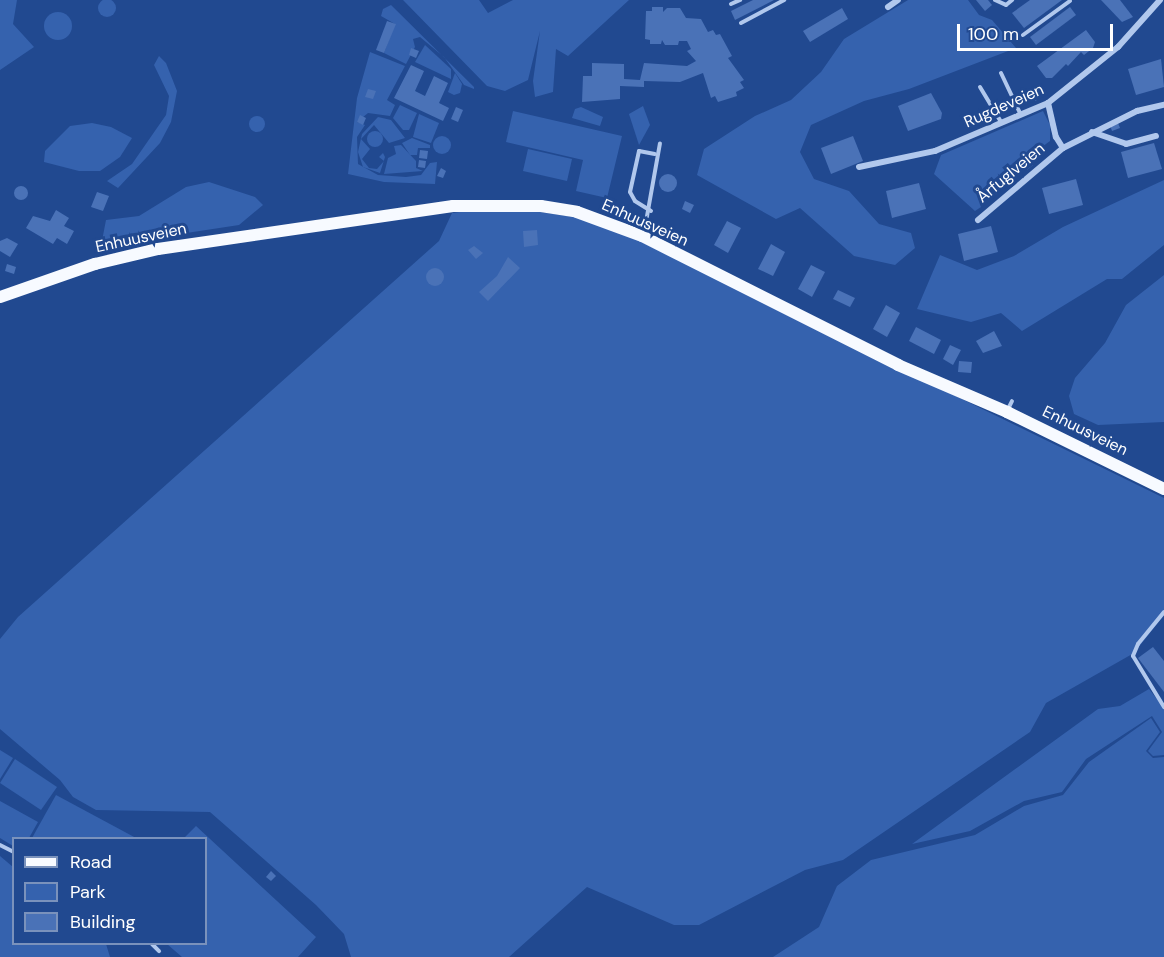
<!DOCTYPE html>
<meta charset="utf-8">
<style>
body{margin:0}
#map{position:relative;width:1164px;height:957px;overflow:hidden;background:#214990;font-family:"DM Sans",sans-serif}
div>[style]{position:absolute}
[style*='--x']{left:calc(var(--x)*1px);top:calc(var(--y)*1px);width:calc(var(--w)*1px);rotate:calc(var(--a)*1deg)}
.green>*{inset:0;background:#3562ae}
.round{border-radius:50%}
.building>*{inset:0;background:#4a72b7}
.lane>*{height:4px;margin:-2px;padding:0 2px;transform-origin:2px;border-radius:2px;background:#b1c8ed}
.street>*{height:6px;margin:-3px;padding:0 3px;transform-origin:3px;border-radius:3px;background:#b1c8ed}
.primary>*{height:12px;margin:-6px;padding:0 6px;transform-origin:6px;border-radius:6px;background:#f7faff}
span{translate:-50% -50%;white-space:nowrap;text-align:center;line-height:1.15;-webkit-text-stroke:6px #214990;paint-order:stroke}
.street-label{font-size:16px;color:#fff}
.legend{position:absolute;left:12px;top:837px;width:195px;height:108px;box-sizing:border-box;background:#214990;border:2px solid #7a92bc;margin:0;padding:8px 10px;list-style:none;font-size:18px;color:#fff}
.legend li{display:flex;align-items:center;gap:12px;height:30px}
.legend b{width:30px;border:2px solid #7a92bc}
.scale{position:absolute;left:957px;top:24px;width:156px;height:27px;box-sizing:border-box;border:3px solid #fff;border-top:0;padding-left:8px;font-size:18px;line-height:21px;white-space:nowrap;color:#fff;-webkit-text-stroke:4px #214990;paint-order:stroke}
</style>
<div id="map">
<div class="green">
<div class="round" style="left:98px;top:-1px;width:18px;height:18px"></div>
<div style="clip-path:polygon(0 0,17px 0,13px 24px,34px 47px,0 70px)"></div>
<div style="clip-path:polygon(403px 0,479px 0,488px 13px,513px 0,629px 0,568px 56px,556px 49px,553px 92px,535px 97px,533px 81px,540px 31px,528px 80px,505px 91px,487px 86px)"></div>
<div style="clip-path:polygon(908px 0,968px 0,979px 15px,992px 20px,1016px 48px,909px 89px,864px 101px,811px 125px,800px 152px,814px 179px,849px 191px,879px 224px,911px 233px,915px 248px,895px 265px,854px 256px,800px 208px,776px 219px,697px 175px,704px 149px,755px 116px,791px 100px,821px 72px,844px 39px)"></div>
<div style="clip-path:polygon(391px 5px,474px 87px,474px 89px,464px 85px,444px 57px,420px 37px,413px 39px,415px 47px,406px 64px,384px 53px,395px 24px,381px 16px,383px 9px)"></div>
<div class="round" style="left:44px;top:12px;width:28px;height:28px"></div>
<div style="clip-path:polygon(425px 45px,451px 69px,451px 79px,415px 62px)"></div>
<div style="clip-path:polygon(370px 52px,405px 66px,387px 100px,395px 105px,390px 116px,368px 113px,357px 122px,365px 125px,357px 137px,358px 164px,378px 175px,406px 177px,421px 175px,430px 163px,437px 162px,435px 184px,384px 182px,348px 174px,357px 98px)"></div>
<div style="clip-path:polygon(159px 56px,166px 63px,177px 91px,171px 122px,160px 143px,118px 188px,107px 181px,132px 164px,166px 115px,169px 96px,154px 65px)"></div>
<div style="clip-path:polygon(455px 73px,462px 84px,460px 93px,454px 95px,448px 92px)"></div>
<div style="clip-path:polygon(400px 105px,417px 113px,409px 130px,403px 130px,393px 118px)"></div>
<div style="clip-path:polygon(643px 106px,650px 125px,639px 145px,629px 114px)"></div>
<div style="clip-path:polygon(581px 107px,603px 117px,600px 126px,572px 118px,575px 109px)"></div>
<div style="clip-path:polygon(513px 111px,622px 136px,607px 198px,576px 191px,583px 160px,506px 142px)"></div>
<div style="clip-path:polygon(1043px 111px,1050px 125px,1050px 141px,981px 192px,981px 207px,975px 211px,934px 174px,941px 155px)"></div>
<div style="clip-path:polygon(419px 114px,439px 123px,431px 143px,413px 137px)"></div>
<div class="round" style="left:249px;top:116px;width:16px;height:16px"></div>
<div style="clip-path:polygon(378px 117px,391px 120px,405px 138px,389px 143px,374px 125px,361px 139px,370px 149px,362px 159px,369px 168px,377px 169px,384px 161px,379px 157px,383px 153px,385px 157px,380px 173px,363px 167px,358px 152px,362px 134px)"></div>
<div style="clip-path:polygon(92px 123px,111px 127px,132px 138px,120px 157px,100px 171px,79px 171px,44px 162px,45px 151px,70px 126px)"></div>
<div class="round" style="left:367px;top:131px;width:16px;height:16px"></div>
<div class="round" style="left:433px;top:136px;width:18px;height:18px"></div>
<div style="clip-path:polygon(412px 138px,430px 145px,430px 148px,418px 148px,417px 155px,410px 155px,402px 143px)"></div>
<div style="clip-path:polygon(401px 145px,416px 161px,416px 168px,423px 171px,384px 174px,388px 158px,396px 154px,394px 146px)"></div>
<div style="clip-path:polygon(528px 149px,572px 159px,567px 181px,523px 171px)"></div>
<div style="clip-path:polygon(1164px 180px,1164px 245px,1122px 279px,1107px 279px,1022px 331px,1001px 313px,971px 322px,917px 309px,940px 255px,977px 270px,1014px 256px,1063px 227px)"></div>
<div style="clip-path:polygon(209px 182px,255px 197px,263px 205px,239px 225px,101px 246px,106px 220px,139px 216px,186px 187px)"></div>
<div style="clip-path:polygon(502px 206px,599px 221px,1164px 498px,1164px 615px,1134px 653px,1046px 703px,1030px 732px,843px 860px,805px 870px,699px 925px,674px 925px,587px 887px,509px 957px,351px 957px,344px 934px,316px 905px,210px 812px,96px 810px,73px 797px,60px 780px,0 729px,0 639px,18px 617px,439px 241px,452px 213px)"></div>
<div style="clip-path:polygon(1164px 275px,1164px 422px,1098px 425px,1074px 414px,1069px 396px,1075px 378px,1105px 343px,1126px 305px)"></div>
<div style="clip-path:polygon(1149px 689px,1164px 708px,1164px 755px,1153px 756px,1148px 751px,1162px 732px,1152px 716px,1086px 759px,1062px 792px,1024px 801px,970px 831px,912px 844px,1098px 709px,1120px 706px)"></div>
<div style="clip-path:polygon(1151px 718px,1160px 732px,1146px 751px,1153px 758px,1164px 757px,1164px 957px,773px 957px,819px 927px,837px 886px,871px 860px,975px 835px,1024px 806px,1063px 795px,1089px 762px)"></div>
<div style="clip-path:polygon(0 750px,13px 758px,0 779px)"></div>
<div style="clip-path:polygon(15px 759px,57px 787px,41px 810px,0 783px)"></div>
<div style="clip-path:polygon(56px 795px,136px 838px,32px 838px)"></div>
<div style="clip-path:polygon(0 801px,38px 822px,29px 838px,14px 838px,13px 846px,0 838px)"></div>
<div style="clip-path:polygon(196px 826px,316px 937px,298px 957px,182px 957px,167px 944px,206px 944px,206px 838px,184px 838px)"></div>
<div style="clip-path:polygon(0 856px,13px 867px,14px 944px,106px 944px,110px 957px,0 957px)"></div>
</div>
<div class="building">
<div style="clip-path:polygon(753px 0,774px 0,735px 20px,731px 11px)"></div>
<div style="clip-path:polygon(976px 0,988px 0,992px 5px,985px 11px)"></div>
<div style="clip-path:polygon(1030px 0,1062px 0,1024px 28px,1012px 13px)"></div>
<div style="clip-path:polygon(1101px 0,1120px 0,1133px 17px,1122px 22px)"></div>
<div style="clip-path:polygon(652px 7px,663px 7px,663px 12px,667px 8px,680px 8px,686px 18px,701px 19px,708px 32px,713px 30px,716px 35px,720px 34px,732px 56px,728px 58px,744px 80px,740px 82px,744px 88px,736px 92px,737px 96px,718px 102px,715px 96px,711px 98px,703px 73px,680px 82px,644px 81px,644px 87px,620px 86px,620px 99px,582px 102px,583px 76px,592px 76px,592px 63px,624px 64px,624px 79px,640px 80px,644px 63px,687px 66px,696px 61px,687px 51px,691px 49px,687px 41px,679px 41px,678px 45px,665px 45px,662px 40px,661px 44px,650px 44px,650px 40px,645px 39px,646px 11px,652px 11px)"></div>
<div style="clip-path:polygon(1070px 7px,1076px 15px,1036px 45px,1030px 37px)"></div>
<div style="clip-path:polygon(842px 8px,848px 19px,810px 42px,803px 31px)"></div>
<div style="clip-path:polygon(387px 21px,396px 24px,384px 53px,376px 50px)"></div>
<div style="clip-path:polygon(1086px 30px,1095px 42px,1093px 48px,1084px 55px,1081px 52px,1068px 66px,1066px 64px,1052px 78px,1046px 78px,1037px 66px)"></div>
<div style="clip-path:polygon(411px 48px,419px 51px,416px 58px,409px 55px)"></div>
<div style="clip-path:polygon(1161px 59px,1164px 87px,1136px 95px,1128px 69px)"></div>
<div style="clip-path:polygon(411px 65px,424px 71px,415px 91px,425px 96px,434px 76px,448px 83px,439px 103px,449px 108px,443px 121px,394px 98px)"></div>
<div style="clip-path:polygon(368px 89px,376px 91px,373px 99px,365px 97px)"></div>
<div style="clip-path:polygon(1032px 91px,1039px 93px,1036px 101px,1029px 98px)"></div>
<div style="clip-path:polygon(931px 93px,942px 113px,941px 119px,908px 131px,898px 106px)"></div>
<div style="clip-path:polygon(456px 107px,463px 110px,458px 122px,451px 119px)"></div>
<div style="clip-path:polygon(360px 115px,366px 118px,363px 125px,357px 122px)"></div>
<div style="clip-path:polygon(1118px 123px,1120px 128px,1112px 131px,1110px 125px)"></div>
<div style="clip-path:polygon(853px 136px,863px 161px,831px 174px,821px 148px)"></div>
<div style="clip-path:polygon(1154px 143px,1162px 169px,1128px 178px,1121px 152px)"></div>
<div style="clip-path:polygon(420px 150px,428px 151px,427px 159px,419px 158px)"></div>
<div style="clip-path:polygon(1029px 159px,1033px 165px,1027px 170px,1022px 164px)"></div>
<div style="clip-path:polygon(419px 160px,426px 161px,425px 168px,418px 167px)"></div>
<div style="clip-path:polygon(441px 168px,446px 171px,443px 178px,437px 176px)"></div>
<div class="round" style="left:659px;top:174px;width:18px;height:18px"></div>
<div style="clip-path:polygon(1076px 179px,1083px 205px,1049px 214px,1042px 188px)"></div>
<div style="clip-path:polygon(919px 183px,926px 209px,892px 218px,886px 191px)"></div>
<div class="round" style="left:14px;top:186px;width:14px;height:14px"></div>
<div style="clip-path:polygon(97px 192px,109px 196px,103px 211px,91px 207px)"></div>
<div style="clip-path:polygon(685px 201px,694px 205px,690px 213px,682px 209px)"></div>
<div style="clip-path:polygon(56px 210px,69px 218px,64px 226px,74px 231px,67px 244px,57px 238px,53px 244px,26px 228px,33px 216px,50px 221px)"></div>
<div style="clip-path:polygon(727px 221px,741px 228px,728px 253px,714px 245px)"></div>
<div style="clip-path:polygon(991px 226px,998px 252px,964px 261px,958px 234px)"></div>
<div style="clip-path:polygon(537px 230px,538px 245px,524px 247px,523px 231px)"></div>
<div style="clip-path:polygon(7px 238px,18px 244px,10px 257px,0 251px,0 241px)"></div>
<div style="clip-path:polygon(771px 244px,785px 252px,773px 276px,758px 269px)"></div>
<div style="clip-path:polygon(474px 246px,483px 253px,476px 259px,468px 250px)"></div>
<div style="clip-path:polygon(508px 257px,520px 268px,488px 301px,479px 292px,497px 276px)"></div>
<div style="clip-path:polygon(7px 264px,16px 267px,14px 274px,5px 271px)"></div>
<div style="clip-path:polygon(811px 265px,825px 272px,812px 297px,798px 289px)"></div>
<div class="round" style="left:426px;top:268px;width:18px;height:18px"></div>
<div style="clip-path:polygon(838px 290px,855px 298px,850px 307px,833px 299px)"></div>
<div style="clip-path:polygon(886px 305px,900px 313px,887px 337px,873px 329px)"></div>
<div style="clip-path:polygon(916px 327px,941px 340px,934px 354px,909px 341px)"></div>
<div style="clip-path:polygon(994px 331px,1002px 346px,983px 353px,976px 341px)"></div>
<div style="clip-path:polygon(950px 345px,961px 350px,953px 365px,943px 359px)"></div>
<div style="clip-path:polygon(959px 361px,972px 362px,971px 373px,958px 372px)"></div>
<div style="clip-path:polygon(1153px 647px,1164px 661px,1164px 692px,1138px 658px)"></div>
<div style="clip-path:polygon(271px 871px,276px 876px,271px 881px,266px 877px)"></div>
</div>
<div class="lane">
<div style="--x:995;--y:0;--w:12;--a:24"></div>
<div style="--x:1006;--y:5;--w:8;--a:-40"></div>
<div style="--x:731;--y:4;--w:10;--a:-24"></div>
<div style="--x:741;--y:23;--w:49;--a:-28.1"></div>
<div style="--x:1023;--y:35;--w:58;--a:-35.9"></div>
<div style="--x:1001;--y:73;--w:44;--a:64.6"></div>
<div style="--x:980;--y:87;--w:41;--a:59"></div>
<div style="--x:651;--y:211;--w:19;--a:-148"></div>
<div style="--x:635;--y:201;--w:10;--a:-119"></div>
<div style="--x:630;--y:192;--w:42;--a:-77.6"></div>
<div style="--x:639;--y:151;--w:16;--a:11"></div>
<div style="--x:644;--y:233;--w:91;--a:-79.9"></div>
<div style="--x:1007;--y:411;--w:11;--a:-63"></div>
<div style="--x:1164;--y:612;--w:41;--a:129.1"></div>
<div style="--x:1138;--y:644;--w:13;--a:113"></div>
<div style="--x:1133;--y:656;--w:60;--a:58.7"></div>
<div style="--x:0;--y:845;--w:16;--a:27"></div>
<div style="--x:152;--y:944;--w:10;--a:45"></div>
</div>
<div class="street">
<div style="--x:888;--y:7;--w:12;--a:-35"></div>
<div style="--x:1048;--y:103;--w:35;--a:77"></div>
<div style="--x:1056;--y:137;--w:13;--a:58"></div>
<div style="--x:1092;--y:132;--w:36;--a:19"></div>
<div style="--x:1126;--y:144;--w:31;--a:-15"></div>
<div style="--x:859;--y:167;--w:78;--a:-11.9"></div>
<div style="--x:935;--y:151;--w:123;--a:-23"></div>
<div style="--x:1048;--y:103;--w:90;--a:-38.7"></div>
<div style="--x:1118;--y:47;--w:63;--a:-48.2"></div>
<div style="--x:978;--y:220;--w:111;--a:-40.3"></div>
<div style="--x:1063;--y:148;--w:83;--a:-26.6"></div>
<div style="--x:1137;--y:111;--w:28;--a:-13"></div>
</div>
<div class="primary">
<div style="--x:0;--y:297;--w:101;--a:-19.2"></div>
<div style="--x:95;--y:264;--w:65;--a:-13.4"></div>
<div style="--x:158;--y:249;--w:298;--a:-8.3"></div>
<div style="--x:453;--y:206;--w:88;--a:0"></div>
<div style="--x:541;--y:206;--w:36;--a:9"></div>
<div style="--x:577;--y:212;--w:69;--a:20.3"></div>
<div style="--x:642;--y:236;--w:287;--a:26.7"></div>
<div style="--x:898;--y:365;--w:119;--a:23.3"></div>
<div style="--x:1007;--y:412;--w:175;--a:26.1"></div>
</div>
<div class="street-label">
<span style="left:1004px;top:106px;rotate:-24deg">Rugdeveien</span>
<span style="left:1011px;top:173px;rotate:-40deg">Årfuglveien</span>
<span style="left:645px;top:223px;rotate:24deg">Enhuusveien</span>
<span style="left:141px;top:238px;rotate:-12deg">Enhuusveien</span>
<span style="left:1085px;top:431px;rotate:26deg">Enhuusveien</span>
</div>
<ul class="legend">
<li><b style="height:8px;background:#f7faff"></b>Road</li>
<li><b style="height:16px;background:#3562ae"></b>Park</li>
<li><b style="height:16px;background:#4a72b7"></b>Building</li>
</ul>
<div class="scale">100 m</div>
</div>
